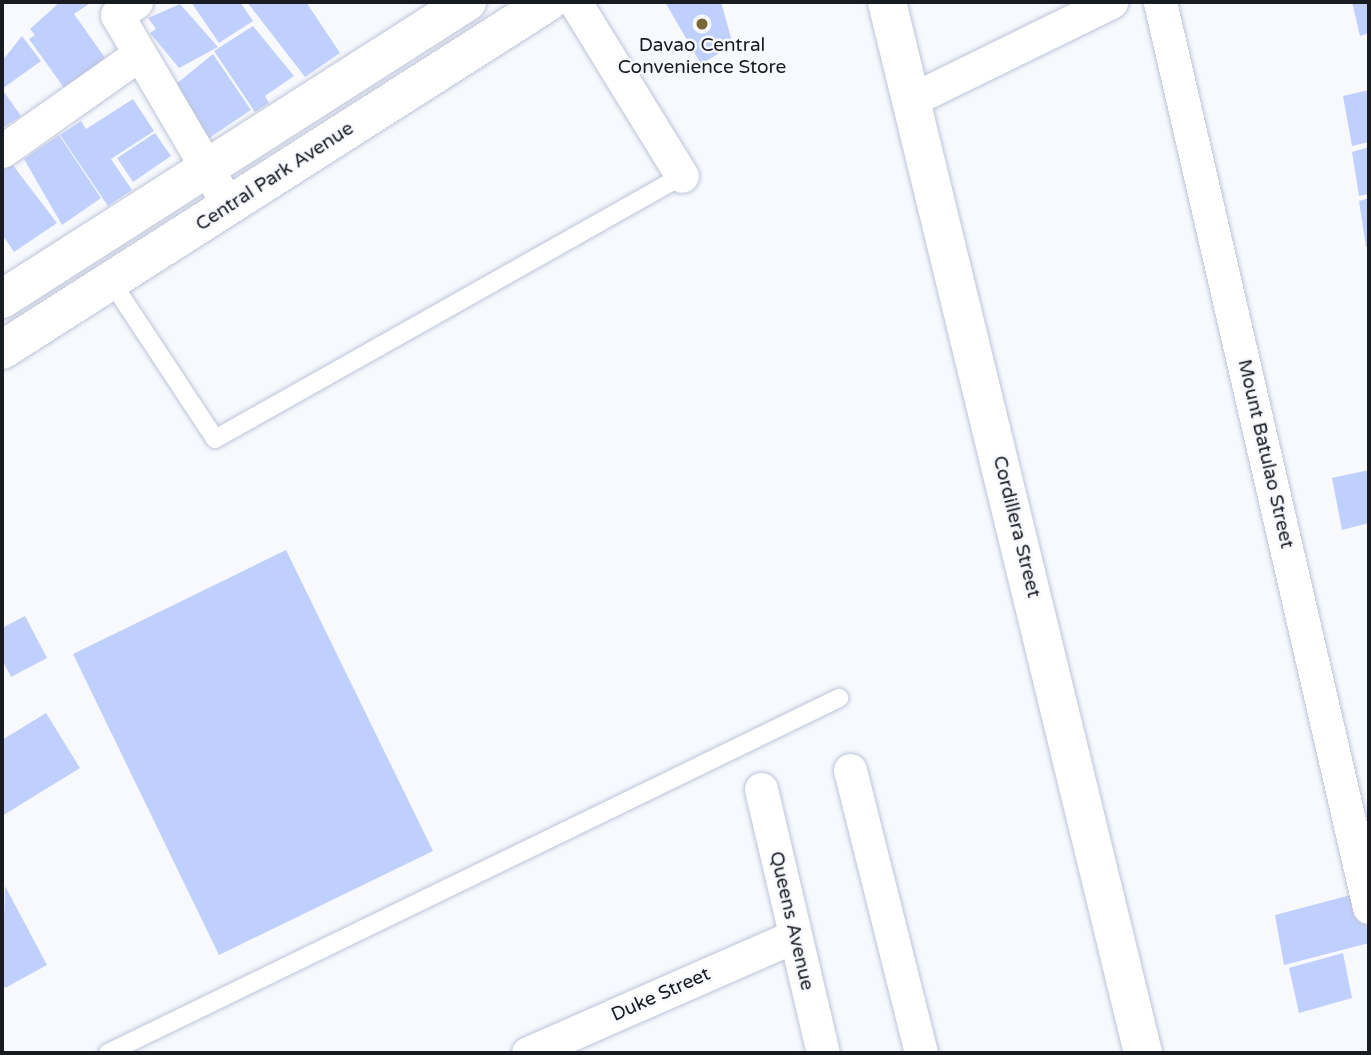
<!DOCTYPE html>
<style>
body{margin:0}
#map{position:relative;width:1371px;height:1055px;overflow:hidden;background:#f8f9fe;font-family:"Varela Round",sans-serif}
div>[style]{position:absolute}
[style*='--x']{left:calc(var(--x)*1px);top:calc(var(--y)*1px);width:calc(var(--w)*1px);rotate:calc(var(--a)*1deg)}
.building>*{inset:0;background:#c0d0fe}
.roads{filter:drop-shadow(0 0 2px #bdc4d8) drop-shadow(0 0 2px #bdc4d8)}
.service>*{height:18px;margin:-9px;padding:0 9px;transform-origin:9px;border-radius:9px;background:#fff}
.minor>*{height:33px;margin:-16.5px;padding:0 16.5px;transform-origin:16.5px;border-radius:16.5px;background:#fff}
.tertiary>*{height:38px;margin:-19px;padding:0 19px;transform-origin:19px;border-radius:19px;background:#fff}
.dots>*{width:19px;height:19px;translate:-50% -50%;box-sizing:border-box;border:4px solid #f8f9fe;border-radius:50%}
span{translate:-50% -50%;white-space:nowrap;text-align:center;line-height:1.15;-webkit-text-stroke:5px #f8f9fe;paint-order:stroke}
.poi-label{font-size:19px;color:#191b22}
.street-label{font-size:19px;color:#191b22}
.frame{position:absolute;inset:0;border:4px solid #191b22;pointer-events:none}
</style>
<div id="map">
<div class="building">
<div style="clip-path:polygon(60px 2px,92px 2px,74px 14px,108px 62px,67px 92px,29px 39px,35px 35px,30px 29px)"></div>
<div style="clip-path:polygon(191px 2px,240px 2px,253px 21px,219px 43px)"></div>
<div style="clip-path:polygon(247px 2px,306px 2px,340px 53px,305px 77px)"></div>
<div style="clip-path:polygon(665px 2px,721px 2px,733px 45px,701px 64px)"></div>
<div style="clip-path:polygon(1352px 2px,1369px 2px,1369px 33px,1360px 36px)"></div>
<div style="clip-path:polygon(180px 4px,218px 47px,179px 68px,150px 33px,156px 29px,148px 18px)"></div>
<div style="clip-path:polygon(253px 26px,294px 76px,265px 96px,269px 103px,255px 112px,214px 51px)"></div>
<div style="clip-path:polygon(22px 36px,41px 61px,2px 89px,21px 116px,2px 128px,2px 61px)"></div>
<div style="clip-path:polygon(213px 54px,251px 110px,200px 144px,170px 89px)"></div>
<div style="clip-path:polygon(1369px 90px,1369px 142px,1352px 146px,1343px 96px)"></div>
<div style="clip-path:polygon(133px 99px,154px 131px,111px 159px,132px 190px,108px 206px,60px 135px,81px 121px,86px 129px)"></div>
<div style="clip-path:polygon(155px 133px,171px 156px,133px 182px,117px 158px)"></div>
<div style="clip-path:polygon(59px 135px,101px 198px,62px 225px,24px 159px)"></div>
<div style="clip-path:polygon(1369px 147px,1369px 194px,1359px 196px,1352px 152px)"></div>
<div style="clip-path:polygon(12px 164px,57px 223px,14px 252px,2px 234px,2px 171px)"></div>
<div style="clip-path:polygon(1369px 198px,1369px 246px,1366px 247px,1359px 201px)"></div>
<div style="clip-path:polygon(1369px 470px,1369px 523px,1342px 530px,1332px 478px)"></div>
<div style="clip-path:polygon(286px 550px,433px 851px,219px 955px,73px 654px)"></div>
<div style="clip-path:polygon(25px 616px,47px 658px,11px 677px,2px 660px,2px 628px)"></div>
<div style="clip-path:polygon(46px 713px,80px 768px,2px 816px,2px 740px)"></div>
<div style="clip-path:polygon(5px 886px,47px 965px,5px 988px,2px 982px)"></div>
<div style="clip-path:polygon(1362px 892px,1369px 943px,1284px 965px,1275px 915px)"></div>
<div style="clip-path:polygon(1343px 953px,1352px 998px,1299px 1013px,1289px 968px)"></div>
</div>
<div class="roads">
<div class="service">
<div style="--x:111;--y:281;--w:189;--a:56.6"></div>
<div style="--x:215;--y:439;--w:536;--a:-29.39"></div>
<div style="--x:108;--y:1053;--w:813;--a:-25.9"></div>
</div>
<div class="minor">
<div style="--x:136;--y:2;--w:23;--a:146"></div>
<div style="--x:117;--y:15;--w:221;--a:59.6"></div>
<div style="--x:575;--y:2;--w:204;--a:58.4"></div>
<div style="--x:1160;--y:2;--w:929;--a:77"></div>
<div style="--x:911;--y:100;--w:223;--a:-26.1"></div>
<div style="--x:2;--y:151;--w:168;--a:-35.3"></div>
<div style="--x:850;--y:770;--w:292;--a:75.9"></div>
<div style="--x:761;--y:789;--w:271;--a:76.8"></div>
<div style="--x:528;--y:1053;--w:291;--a:-23.7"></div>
</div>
<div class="tertiary">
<div style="--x:887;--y:2;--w:1082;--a:76.31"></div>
<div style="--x:2;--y:299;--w:552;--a:-32.57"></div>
<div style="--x:2;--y:350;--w:647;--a:-32.51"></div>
</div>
</div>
<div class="dots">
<div style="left:702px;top:24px;background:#786634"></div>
</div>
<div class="poi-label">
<span style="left:702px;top:57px">Davao Central<br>Convenience Store</span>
</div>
<div class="street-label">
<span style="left:275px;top:177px;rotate:-33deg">Central Park Avenue</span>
<span style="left:1265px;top:454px;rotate:77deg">Mount Batulao Street</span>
<span style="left:1016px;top:527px;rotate:76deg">Cordillera Street</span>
<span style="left:791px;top:921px;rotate:77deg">Queens Avenue</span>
<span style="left:661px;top:995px;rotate:-24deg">Duke Street</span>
</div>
<div class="frame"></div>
</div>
